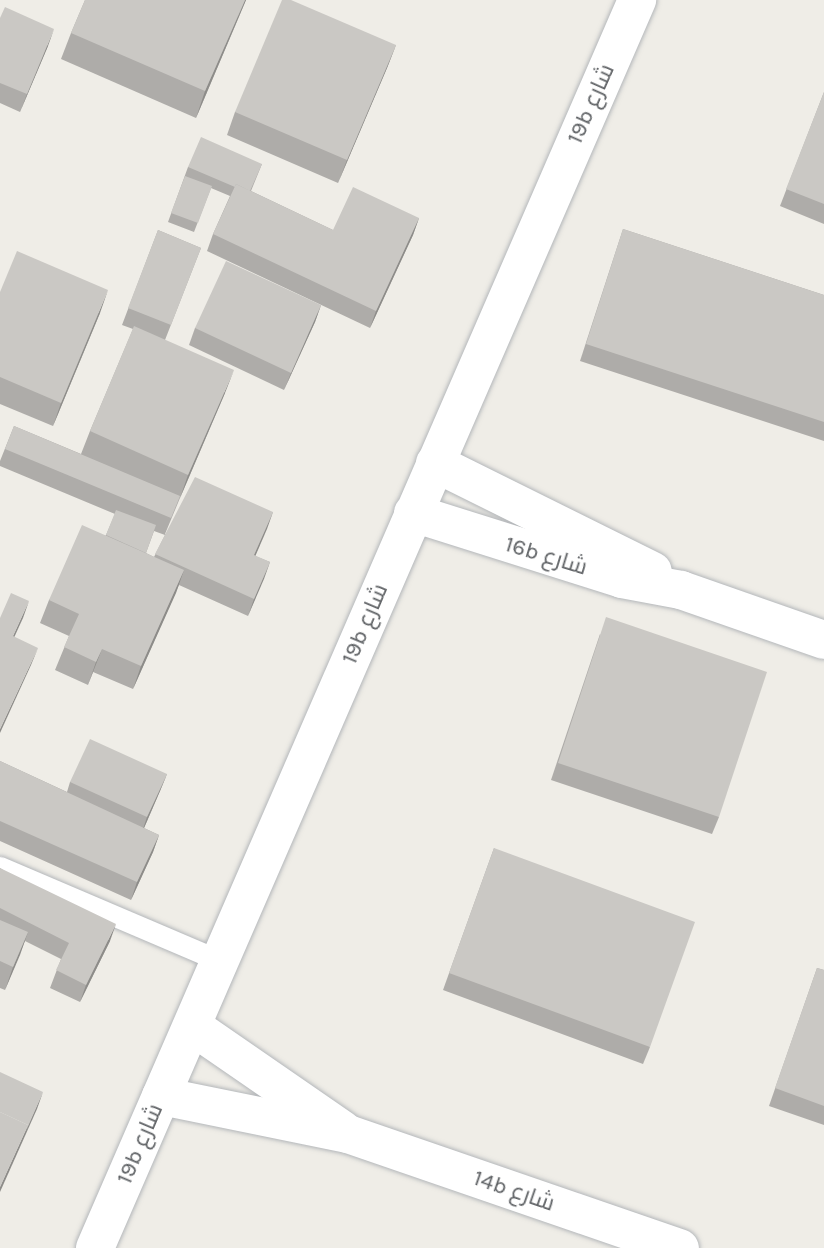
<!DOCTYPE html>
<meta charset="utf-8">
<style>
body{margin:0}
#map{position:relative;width:824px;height:1248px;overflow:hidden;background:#efede7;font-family:Karla,Cairo,sans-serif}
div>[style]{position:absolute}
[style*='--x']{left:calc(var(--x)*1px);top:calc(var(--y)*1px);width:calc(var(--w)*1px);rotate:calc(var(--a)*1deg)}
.roads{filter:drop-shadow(0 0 2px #b4b7ba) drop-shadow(0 0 2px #b4b7ba)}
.service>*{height:21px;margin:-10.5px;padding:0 10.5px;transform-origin:10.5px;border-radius:10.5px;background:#fff}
.minor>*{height:38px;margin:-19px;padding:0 19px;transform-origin:19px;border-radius:19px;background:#fff}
.wall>*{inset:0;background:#aeaca9}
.shaded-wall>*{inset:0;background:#8d8c89}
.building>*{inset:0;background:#cac8c4}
span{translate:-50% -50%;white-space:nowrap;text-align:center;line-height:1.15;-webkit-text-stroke:5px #fff;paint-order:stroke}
.street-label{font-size:23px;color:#5f6265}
</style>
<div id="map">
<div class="roads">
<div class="service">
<div style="--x:0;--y:867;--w:239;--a:23.1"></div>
</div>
<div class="minor">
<div style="--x:435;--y:463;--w:243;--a:26.4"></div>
<div style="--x:413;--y:513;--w:219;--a:17.5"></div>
<div style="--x:622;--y:579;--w:60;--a:10.6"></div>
<div style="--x:681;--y:590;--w:151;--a:19.3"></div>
<div style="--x:192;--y:1026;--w:183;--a:34.6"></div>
<div style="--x:161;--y:1096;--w:191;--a:11.5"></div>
<div style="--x:348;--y:1134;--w:351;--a:19"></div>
<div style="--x:95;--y:1248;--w:1361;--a:-66.52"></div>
</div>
</div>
<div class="wall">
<div style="clip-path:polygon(85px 0,246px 0,196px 118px,61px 59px,71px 33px)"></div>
<div style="clip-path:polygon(0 18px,48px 46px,20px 112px,0 103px)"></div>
<div style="clip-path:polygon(396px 45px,387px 68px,338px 183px,227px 135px,235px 112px)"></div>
<div style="clip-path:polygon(824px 92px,824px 224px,780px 206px)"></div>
<div style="clip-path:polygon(262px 164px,251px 191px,333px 230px,419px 218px,413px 235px,370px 328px,207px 251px,213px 234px,230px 196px,211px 188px,194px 232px,168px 222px,188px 167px)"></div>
<div style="clip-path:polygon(623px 229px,824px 295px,824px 441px,580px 361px)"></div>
<div style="clip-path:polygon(evenodd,158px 230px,201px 248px,165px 340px,225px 393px,180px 498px,165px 534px,273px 512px,255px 556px,270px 562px,248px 616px,179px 585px,133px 689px,93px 672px,88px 685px,55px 670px,69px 636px,40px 623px,49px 600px,106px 535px,115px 514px,0 466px,0 461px,14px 426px,81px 454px,90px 431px,133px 329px,122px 325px,158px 230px,154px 531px,165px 535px,154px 557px,146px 553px,154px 531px)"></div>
<div style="clip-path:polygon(0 292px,100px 313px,53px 426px,0 404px)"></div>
<div style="clip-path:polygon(321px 305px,315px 322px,284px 390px,189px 345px,195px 328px)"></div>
<div style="clip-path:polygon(600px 634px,719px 817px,712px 834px,551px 780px)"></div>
<div style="clip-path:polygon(0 761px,67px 792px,70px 782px,167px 774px,160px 791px,144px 828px,159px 835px,153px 852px,131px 900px,0 841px)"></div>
<div style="clip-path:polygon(494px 848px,650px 1047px,643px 1064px,443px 990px)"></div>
<div style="clip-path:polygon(0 868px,110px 941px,80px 1002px,50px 988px,61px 959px,25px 941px,5px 990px,0 988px)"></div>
<div style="clip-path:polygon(817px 968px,824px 970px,824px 1125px,769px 1106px)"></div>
</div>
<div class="shaded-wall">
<div style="clip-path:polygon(245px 0,246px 0,196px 118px,205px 91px)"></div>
<div style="clip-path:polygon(54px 29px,48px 46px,20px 112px,27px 94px)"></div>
<div style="clip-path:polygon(396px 45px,387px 68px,338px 183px,347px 160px)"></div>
<div style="clip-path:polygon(419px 218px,413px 235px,370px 328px,376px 311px)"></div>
<div style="clip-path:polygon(108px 290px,100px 313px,53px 426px,61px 403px)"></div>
<div style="clip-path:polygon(321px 305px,315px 322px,284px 390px,291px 373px)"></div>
<div style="clip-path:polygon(234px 370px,225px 393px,180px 498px,188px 475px)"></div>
<div style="clip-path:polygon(273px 512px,267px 529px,248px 573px,254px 555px)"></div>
<div style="clip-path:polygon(270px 562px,264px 579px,248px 616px,254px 599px)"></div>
<div style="clip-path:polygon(184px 570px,176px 593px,133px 689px,141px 666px)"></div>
<div style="clip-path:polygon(29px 601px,23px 618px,7px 653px,13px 636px)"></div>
<div style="clip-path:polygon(38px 648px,31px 665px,0 733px,0 729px)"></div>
<div style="clip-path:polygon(102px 649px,93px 672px,88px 685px,96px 662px)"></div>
<div style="clip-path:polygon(167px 774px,160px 791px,141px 835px,147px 817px)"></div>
<div style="clip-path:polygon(159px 835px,153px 852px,131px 900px,137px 882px)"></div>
<div style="clip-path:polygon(116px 924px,110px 941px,80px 1002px,86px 985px)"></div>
<div style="clip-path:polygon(28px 932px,20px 955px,5px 990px,13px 967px)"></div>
<div style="clip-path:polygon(43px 1092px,37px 1109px,0 1192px,0 1187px)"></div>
</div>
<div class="building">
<div style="clip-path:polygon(85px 0,245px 0,205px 91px,71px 33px)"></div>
<div style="clip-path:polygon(282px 0,291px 0,396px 45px,347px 160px,235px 112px)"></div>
<div style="clip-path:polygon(5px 7px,54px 29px,27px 94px,0 83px,0 18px)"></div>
<div style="clip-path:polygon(824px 92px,824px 204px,786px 189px)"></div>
<div style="clip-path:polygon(201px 137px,262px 164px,250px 191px,236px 184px,235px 187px,188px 167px)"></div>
<div style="clip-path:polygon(185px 176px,212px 186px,198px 223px,171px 213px)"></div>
<div style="clip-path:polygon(236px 184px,333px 230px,353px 187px,419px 218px,376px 311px,213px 234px)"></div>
<div style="clip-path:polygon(623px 229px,824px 295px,824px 422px,586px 344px)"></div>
<div style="clip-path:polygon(158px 230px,201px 248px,171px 325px,128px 308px)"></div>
<div style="clip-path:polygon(17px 251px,108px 290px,61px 403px,0 377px,0 292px)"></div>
<div style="clip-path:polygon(226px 261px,321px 305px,291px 373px,195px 328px)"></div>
<div style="clip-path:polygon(134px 326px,234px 370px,188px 475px,90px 431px)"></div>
<div style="clip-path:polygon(14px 426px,180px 496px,171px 518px,5px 449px)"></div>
<div style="clip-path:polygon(195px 477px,273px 512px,254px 555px,270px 562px,254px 599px,155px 554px)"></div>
<div style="clip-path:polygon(116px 510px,156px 525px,146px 553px,106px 535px)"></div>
<div style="clip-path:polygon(82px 525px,184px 570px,141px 666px,102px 649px,96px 662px,64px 647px,79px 614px,49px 600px)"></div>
<div style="clip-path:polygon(11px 593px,29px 601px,13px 636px,38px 648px,0 729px,0 618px)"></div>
<div style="clip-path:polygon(606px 617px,767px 672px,719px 817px,558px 763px)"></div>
<div style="clip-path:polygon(90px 739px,167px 774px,147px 817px,70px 782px)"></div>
<div style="clip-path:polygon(0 761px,159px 835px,137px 882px,0 821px)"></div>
<div style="clip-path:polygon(494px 848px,695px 922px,650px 1047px,449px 973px)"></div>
<div style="clip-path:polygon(0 868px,116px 924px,86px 985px,56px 970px,69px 943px,0 908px)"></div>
<div style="clip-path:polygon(0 920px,28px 932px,13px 967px,0 961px)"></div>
<div style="clip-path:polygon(817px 968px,824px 970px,824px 1106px,775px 1088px)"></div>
<div style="clip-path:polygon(0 1072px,43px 1092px,26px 1131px,28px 1125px,0 1112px)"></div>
<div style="clip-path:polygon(0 1112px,28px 1125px,0 1187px)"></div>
</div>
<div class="street-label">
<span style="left:591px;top:104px;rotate:-66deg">19b شارع</span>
<span style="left:546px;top:556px;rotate:17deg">16b شارع</span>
<span style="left:365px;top:624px;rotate:-67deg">19b شارع</span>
<span style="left:140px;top:1144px;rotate:-67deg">19b شارع</span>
<span style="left:514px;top:1191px;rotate:19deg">14b شارع</span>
</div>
</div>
